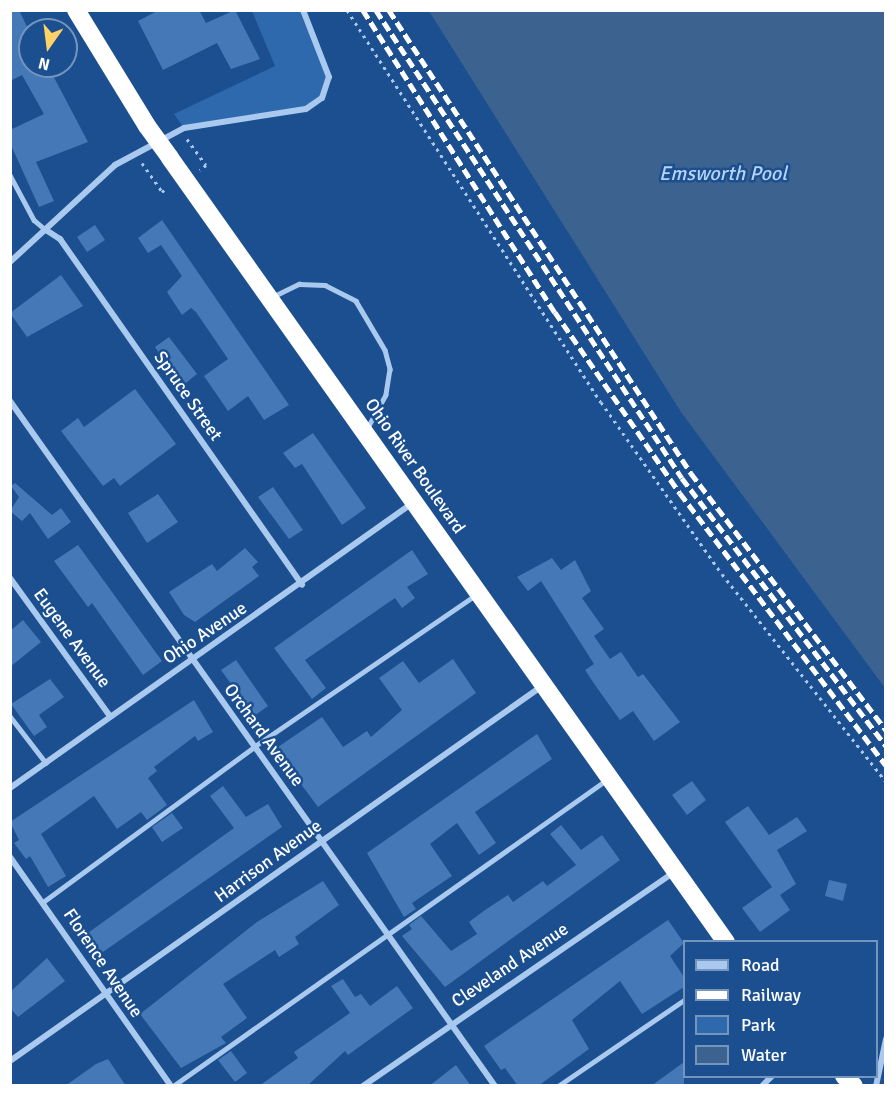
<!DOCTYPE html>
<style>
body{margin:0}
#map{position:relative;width:896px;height:1096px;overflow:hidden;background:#1b4f8f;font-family:Signika,sans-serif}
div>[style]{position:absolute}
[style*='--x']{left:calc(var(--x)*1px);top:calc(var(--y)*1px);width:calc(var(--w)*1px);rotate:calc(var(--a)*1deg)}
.green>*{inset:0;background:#2e69ad}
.water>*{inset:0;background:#3c6290}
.building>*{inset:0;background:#4478b7}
.path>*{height:3px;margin-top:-1.5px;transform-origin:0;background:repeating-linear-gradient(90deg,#a9c9ee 0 3px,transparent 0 7.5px)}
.lane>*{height:4.5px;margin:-2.25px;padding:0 2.25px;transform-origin:2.25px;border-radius:2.25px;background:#a9c9ee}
.street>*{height:6px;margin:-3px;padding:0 3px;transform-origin:3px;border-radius:3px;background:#a9c9ee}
.highway>*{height:18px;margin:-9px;padding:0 9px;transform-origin:9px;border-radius:9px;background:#fff}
.rail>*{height:4.5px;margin-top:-2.25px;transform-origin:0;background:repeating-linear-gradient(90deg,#fff 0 10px,transparent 0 14.5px)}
.highway-bridge>*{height:18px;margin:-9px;padding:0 9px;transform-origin:9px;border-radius:9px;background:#fff}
span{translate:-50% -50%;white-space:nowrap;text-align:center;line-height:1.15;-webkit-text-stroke:5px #1b4f8f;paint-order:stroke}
.street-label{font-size:18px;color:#fff}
.water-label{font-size:20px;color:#b5d3f5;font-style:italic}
.frame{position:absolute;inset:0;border:12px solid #fff;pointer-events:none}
.legend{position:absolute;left:683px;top:940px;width:195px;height:138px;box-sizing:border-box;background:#1b4f8f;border:2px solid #7695bc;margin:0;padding:8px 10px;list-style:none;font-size:18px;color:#fff}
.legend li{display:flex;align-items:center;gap:12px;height:30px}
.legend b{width:30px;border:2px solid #7695bc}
.north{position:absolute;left:18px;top:18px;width:60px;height:60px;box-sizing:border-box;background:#1b4f8f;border:2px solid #7695bc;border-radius:50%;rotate:194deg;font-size:16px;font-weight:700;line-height:24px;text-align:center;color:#fff}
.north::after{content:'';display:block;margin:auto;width:21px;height:27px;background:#ffd166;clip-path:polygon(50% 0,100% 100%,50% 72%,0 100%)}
</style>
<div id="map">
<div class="green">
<div style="clip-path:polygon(252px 11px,303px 11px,329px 77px,322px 98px,306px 109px,184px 128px,174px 114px,275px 66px)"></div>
</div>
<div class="water">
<div style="clip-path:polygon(429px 11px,885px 11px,885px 688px,681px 412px)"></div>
</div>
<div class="building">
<div style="clip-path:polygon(10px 10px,19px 10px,30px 33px,30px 66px,48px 66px,88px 142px,36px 162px,54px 201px,39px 207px,10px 143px,10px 130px,44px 114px,22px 75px,10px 81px)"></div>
<div style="clip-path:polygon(159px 10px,199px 10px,206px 23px,235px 10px,260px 59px,231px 69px,217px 43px,163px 70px,138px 21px)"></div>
<div style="clip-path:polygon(162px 220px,289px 405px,264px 420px,248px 396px,228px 411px,204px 376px,228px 359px,196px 312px,191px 308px,182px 315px,167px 292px,182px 276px,161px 245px,148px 253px,138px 238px)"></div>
<div style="clip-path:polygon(95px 225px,105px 240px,87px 252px,77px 237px)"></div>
<div style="clip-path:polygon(61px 275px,83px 306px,27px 337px,10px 313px)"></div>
<div style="clip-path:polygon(169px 337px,197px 374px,181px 387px,155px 347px)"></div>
<div style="clip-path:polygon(135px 389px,176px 444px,120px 486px,114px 478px,103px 486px,61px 431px,78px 418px,84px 427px)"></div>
<div style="clip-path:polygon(313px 433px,366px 508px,342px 525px,302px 464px,295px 468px,283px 453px)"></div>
<div style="clip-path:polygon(15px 483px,52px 515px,61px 508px,71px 522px,48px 539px,30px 513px,22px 521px,10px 511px,19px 497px,11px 486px)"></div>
<div style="clip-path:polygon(273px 487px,303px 530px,289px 539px,258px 497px)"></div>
<div style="clip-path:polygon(158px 494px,178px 522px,147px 543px,128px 513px)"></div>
<div style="clip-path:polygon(78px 545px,162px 661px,143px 675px,92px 603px,88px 607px,54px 561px)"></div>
<div style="clip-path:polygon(245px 548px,258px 562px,252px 567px,259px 576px,195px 622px,184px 615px,169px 592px,212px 564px,217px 571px)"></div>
<div style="clip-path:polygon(412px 550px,428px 574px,407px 587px,415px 598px,402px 608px,395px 598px,305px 660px,326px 688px,312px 699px,274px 648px)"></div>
<div style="clip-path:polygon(552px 558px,561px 570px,575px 560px,591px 591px,582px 598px,604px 629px,594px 636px,610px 659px,621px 652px,638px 677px,643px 674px,680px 722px,654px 741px,633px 711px,620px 720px,595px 685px,585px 670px,594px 664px,541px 581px,528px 591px,517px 577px)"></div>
<div style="clip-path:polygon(23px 620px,41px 642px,10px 667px,10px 631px)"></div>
<div style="clip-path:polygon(453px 659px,476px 693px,318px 807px,275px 749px,322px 717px,343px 747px,367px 731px,371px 737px,402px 710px,379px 678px,403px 661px,419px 683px)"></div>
<div style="clip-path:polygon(236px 660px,268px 706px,254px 716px,221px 670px)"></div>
<div style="clip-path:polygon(50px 679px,64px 697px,39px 715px,47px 727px,34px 736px,11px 704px)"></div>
<div style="clip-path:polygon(194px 700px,213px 732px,198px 741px,195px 736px,154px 767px,157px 771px,148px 778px,167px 805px,147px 820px,141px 812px,117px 829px,94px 796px,41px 834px,66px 876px,48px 887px,30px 856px,26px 859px,14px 843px,19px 840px,10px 822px)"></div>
<div style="clip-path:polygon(537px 734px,552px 759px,475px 812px,496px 843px,479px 855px,457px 823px,430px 844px,452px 876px,412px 903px,416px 909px,404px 917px,367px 853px)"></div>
<div style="clip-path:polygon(692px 781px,706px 800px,687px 815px,672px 795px)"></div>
<div style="clip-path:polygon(223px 786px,246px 817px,268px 804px,282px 827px,100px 954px,85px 935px,234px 828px,210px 796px)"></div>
<div style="clip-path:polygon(748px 806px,769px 835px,797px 817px,807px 831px,777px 850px,796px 884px,780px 895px,790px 910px,760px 932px,742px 908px,772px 887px,725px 822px)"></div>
<div style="clip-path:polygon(172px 813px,183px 828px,162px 842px,152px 827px)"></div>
<div style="clip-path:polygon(561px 825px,581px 850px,602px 835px,620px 860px,445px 987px,402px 936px,412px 929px,409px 925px,421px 916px,451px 951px,477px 934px,469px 922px,485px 910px,508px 895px,513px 902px,543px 881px,547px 886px,576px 865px,550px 834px)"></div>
<div style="clip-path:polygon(829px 880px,847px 884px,843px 901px,825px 896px)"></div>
<div style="clip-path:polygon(323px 881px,339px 905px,295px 937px,299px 944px,279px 957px,275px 950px,223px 984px,247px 1018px,221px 1037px,226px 1043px,181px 1068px,140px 1014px,257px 922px)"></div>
<div style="clip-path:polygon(668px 920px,684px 943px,670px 956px,684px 977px,684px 987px,642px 1014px,620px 981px,572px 1020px,589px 1049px,538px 1086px,518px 1086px,505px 1068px,501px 1070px,484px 1046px)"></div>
<div style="clip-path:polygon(47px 958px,65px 981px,18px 1017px,10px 1008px,10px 992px)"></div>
<div style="clip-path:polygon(343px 979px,355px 997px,361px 994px,370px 1006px,397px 986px,413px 1008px,348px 1055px,345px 1051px,307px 1086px,259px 1086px,298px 1058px,294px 1052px,350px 1013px,331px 986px)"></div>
<div style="clip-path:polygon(231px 1051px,247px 1073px,235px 1082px,218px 1060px)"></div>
<div style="clip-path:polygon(108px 1059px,126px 1086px,65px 1086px,96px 1064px)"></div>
<div style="clip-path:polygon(684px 1062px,684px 1086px,651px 1086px)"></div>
<div style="clip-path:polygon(456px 1065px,471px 1086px,429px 1086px)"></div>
</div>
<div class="path">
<div style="--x:347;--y:10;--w:467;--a:57.1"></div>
<div style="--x:601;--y:402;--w:210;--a:54.9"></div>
<div style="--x:722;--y:574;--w:265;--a:51.7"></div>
<div style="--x:187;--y:139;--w:32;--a:54"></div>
<div style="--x:206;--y:165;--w:8;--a:140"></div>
<div style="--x:142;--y:163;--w:35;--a:55"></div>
<div style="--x:162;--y:192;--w:6;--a:-45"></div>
</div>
<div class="lane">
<div style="--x:10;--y:175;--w:51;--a:61.9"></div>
<div style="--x:34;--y:220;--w:16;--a:40"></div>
<div style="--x:274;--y:296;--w:28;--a:-26"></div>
<div style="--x:299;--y:284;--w:26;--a:2"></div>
<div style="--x:325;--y:285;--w:35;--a:27"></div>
<div style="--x:356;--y:301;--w:57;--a:59.4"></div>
<div style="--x:385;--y:350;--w:20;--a:75"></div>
<div style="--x:390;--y:369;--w:26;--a:99"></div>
<div style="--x:386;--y:395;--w:39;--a:119"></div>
<div style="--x:10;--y:716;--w:59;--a:52.5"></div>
<div style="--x:43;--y:902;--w:263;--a:-36.3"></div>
<div style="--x:255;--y:746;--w:265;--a:-34.4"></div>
<div style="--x:173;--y:1086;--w:529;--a:-35.22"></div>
<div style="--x:558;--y:1086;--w:153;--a:-34.3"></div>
</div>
<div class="street">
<div style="--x:46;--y:230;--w:17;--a:33"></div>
<div style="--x:60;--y:239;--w:422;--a:55"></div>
<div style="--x:10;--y:262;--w:143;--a:-42.7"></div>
<div style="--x:115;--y:165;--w:78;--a:-28.2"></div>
<div style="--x:184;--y:128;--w:123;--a:-8.9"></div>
<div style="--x:306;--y:109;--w:19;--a:-35"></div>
<div style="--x:322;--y:98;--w:22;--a:-72"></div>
<div style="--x:329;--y:77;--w:72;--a:-111.2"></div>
<div style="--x:10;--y:401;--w:839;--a:54.7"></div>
<div style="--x:10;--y:578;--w:170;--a:54.1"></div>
<div style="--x:10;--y:788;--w:493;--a:-35.3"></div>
<div style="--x:10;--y:857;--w:280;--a:54.9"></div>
<div style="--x:10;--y:1061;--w:651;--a:-35.18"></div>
<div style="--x:363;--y:1086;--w:378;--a:-34.5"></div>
<div style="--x:762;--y:1086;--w:14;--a:-45"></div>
<div style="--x:876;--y:1086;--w:48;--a:-78"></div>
</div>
<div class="highway">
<div style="--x:76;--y:10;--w:136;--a:58.5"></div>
<div style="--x:170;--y:158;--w:961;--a:54.66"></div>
<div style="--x:844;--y:1076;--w:14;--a:45"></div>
</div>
<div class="rail">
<div style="--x:363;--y:10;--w:358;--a:57.6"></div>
<div style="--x:555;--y:312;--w:220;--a:55.4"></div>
<div style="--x:680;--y:493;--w:341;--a:52.9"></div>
<div style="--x:376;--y:10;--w:559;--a:56.82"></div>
<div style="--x:682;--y:478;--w:337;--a:52.7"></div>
<div style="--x:389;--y:10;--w:553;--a:56.88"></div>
<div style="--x:691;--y:473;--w:323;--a:52.8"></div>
</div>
<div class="highway-bridge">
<div style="--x:147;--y:126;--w:39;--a:54"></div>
</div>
<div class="street-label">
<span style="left:188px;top:396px;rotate:55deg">Spruce Street</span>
<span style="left:415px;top:466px;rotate:55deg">Ohio River Boulevard</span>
<span style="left:205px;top:633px;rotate:-34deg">Ohio Avenue</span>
<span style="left:72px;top:638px;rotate:54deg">Eugene Avenue</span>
<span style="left:264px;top:735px;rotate:54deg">Orchard Avenue</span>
<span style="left:268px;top:861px;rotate:-36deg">Harrison Avenue</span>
<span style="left:103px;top:963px;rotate:56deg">Florence Avenue</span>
<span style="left:510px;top:965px;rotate:-34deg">Cleveland Avenue</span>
</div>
<div class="water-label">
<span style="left:723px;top:173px">Emsworth Pool</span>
</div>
<div class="frame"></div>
<ul class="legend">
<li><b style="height:8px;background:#a9c9ee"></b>Road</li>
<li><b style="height:8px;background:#fff"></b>Railway</li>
<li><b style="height:16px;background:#2e69ad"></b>Park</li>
<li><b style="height:16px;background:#3c6290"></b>Water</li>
</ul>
<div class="north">N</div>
</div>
